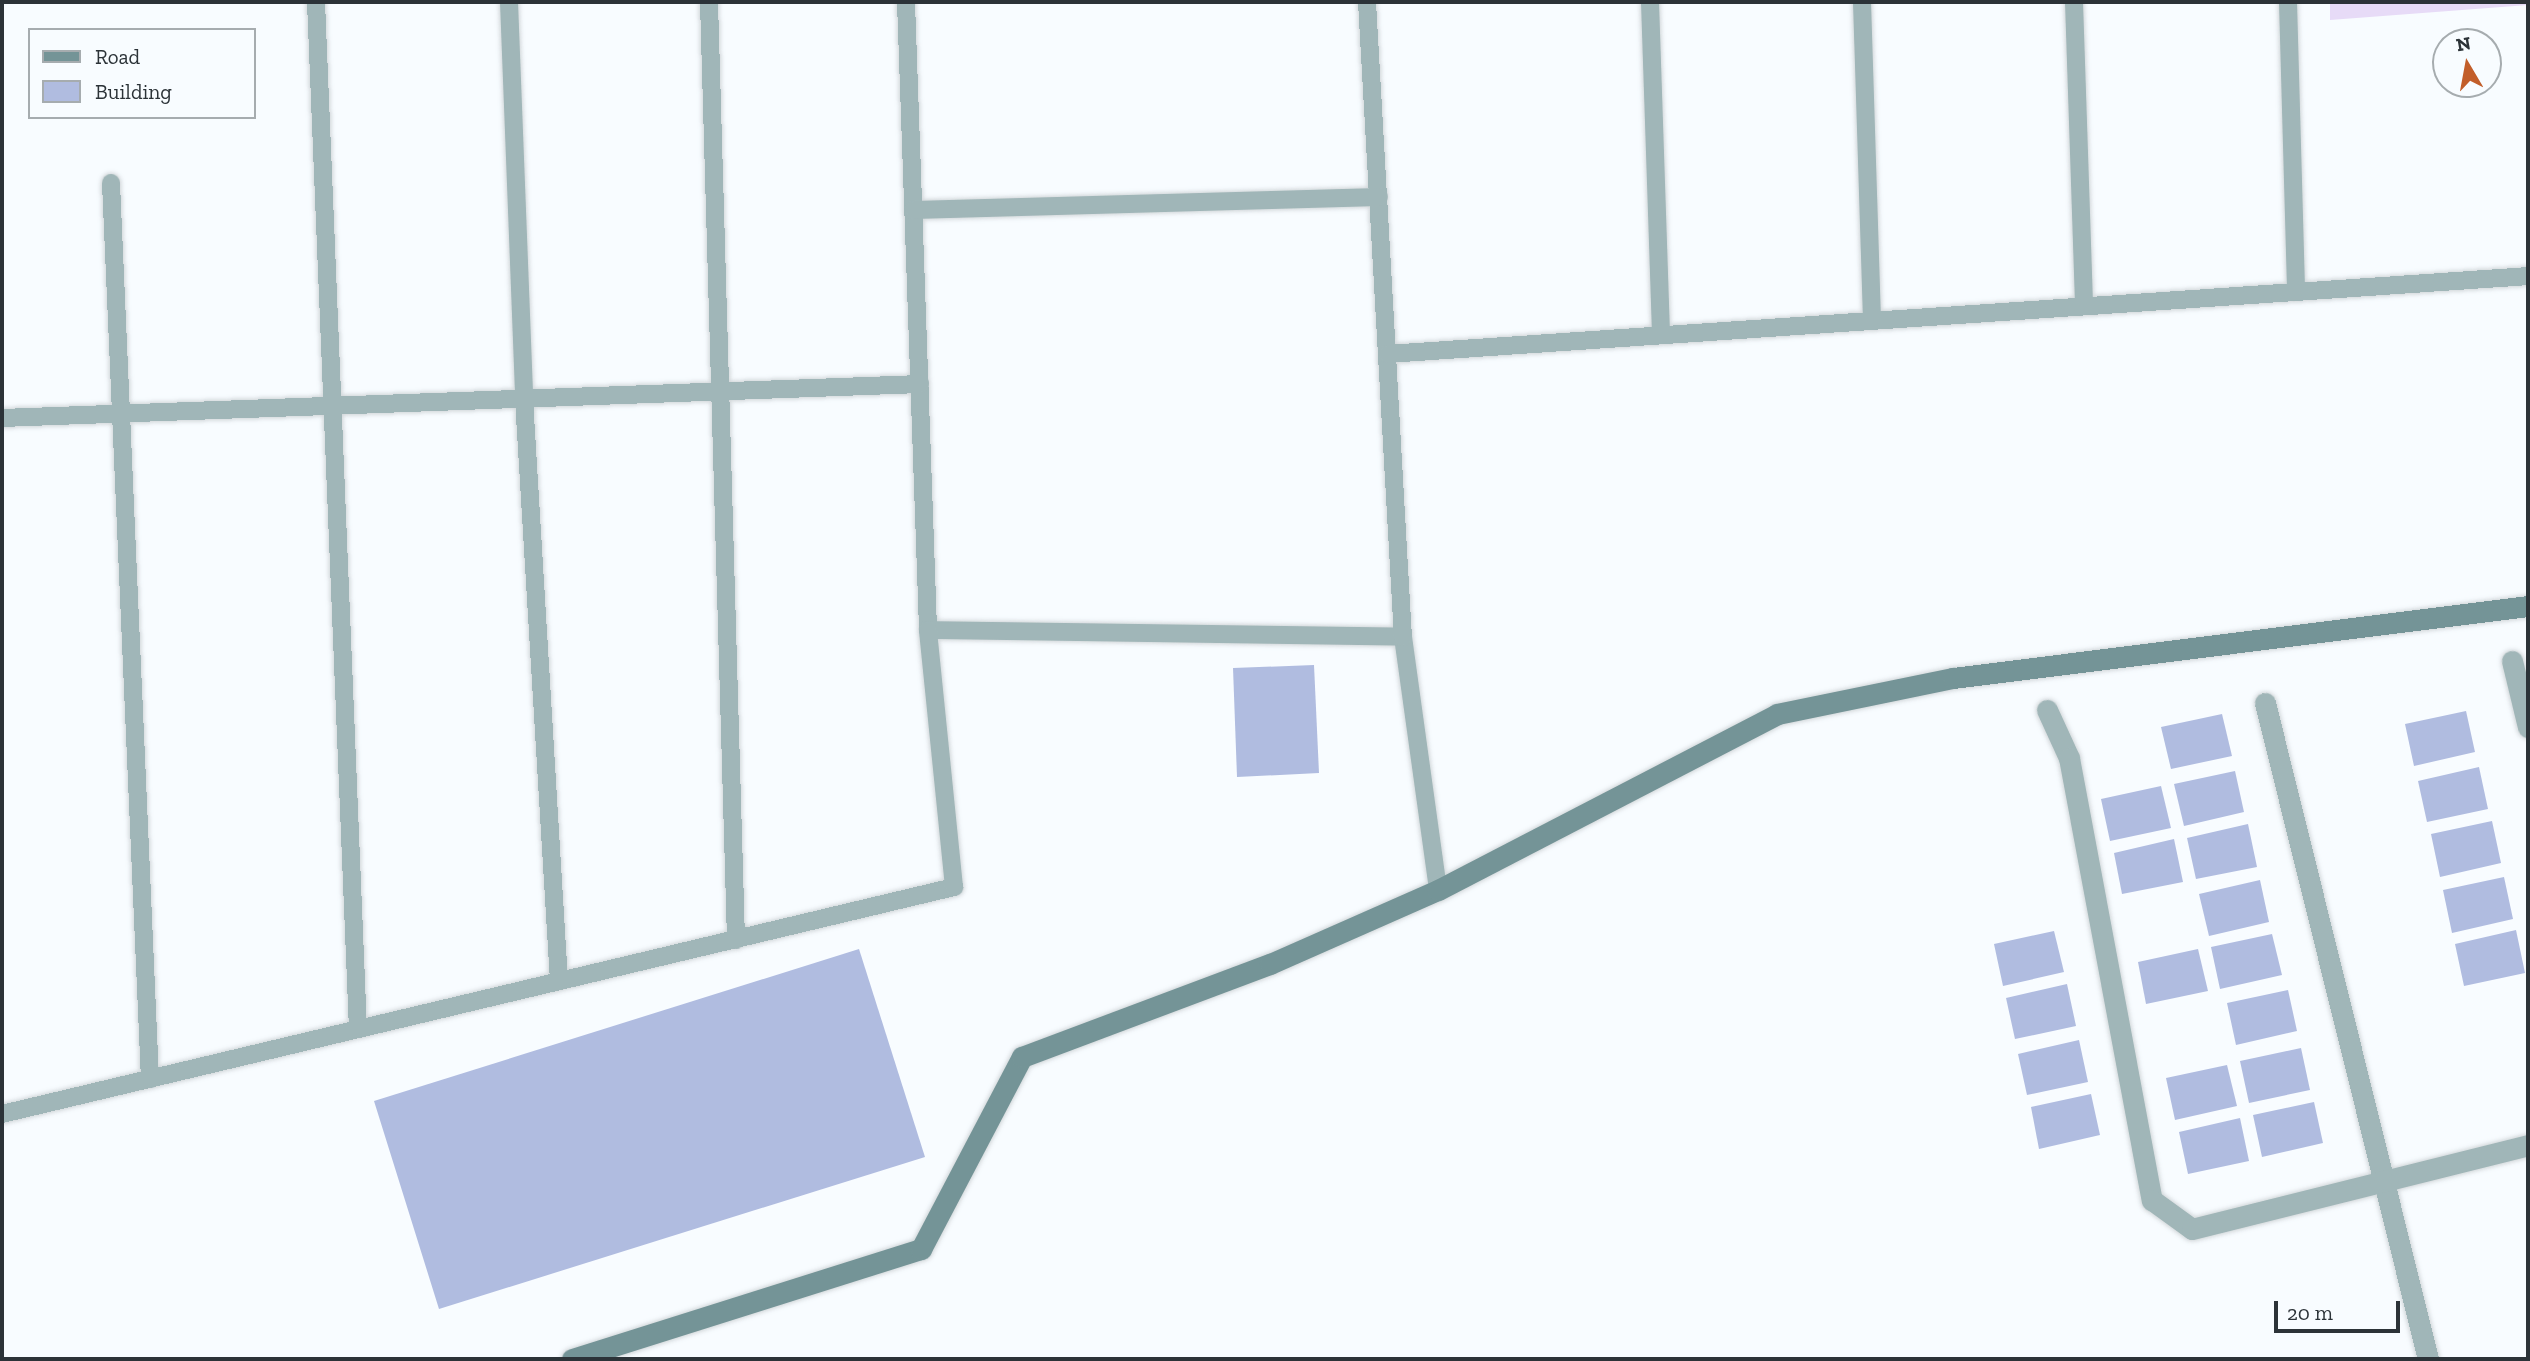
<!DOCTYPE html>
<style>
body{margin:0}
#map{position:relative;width:2530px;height:1361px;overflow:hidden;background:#f8fcff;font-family:"Zilla Slab",serif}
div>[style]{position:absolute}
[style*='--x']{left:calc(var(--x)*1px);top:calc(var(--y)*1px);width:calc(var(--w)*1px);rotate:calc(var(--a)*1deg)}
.green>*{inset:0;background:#e7dbf7}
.building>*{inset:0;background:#b0bce0}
.roads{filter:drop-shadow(0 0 2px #d3d8db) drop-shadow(0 0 2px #d3d8db)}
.lane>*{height:18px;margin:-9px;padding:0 9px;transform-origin:9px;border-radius:9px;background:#a0b6b8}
.street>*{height:21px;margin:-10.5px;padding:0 10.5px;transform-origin:10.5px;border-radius:10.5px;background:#a0b6b8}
.secondary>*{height:21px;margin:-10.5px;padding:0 10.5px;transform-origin:10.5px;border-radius:10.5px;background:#749497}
span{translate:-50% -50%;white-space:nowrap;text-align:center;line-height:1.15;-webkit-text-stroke:5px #f8fcff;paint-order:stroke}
.frame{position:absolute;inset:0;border:4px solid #2c3338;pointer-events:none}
.legend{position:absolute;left:28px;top:28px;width:228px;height:91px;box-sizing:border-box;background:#f8fcff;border:2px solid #a6acaf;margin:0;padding:9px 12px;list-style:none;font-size:21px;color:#2c3338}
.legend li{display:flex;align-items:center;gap:14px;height:35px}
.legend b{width:35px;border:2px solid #a6acaf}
.north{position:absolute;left:2432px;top:28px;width:70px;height:70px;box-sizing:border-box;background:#f8fcff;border:2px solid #a6acaf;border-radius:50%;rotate:350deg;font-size:19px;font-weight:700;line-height:28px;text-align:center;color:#2c3338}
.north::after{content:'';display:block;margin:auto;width:24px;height:32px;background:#c25e2a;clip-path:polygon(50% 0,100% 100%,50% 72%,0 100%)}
.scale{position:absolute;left:2274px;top:1301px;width:126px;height:32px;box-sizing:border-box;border:4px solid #2c3338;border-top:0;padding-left:9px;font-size:21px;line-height:24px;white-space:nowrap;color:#2c3338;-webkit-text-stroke:5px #f8fcff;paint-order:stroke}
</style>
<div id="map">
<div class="green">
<div style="clip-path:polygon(2330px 2px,2528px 2px,2528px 5px,2330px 20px)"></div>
</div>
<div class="building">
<div style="clip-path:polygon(1314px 665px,1319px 773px,1237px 777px,1233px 668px)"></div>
<div style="clip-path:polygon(2466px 711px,2475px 752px,2414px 766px,2405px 724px)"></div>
<div style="clip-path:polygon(2222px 714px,2232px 756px,2171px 769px,2161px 727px)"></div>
<div style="clip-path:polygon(2479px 767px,2488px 809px,2427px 822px,2418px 781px)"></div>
<div style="clip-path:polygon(2235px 771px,2244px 812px,2184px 826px,2174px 784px)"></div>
<div style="clip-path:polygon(2161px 786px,2171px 828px,2110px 841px,2101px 799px)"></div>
<div style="clip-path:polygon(2492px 821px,2501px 863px,2440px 877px,2431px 834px)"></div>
<div style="clip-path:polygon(2248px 824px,2257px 867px,2196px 879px,2187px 838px)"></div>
<div style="clip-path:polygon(2174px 839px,2183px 882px,2122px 894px,2114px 853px)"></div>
<div style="clip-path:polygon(2504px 877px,2513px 919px,2452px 933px,2443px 890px)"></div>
<div style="clip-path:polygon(2260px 880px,2269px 922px,2209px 936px,2199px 894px)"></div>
<div style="clip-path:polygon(2516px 930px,2525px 973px,2464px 986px,2455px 944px)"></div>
<div style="clip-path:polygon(2054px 931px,2064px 972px,2003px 986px,1994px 944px)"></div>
<div style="clip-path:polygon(2272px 934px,2282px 975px,2220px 989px,2211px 947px)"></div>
<div style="clip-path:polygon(859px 949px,925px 1157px,439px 1309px,374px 1101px)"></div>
<div style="clip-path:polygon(2198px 949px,2208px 991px,2146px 1004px,2138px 962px)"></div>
<div style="clip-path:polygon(2067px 984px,2076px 1026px,2015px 1039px,2006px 998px)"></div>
<div style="clip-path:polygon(2288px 990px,2297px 1031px,2236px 1045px,2227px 1003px)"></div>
<div style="clip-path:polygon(2079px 1040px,2088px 1082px,2027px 1095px,2018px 1054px)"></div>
<div style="clip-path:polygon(2301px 1048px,2310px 1090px,2249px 1103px,2240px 1061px)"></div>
<div style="clip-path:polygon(2227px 1065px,2237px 1106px,2175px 1120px,2166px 1078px)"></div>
<div style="clip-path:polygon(2091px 1094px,2100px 1135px,2039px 1149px,2031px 1107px)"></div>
<div style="clip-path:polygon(2314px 1102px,2323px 1143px,2262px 1157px,2253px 1115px)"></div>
<div style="clip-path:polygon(2240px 1118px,2249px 1161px,2188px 1174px,2179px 1132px)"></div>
</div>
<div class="roads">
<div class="lane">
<div style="--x:316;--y:2;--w:1028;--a:87.66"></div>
<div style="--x:509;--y:2;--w:397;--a:87.8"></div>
<div style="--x:524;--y:399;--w:583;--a:86.56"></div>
<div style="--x:709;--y:2;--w:938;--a:88.35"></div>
<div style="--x:906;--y:2;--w:628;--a:87.99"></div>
<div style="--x:928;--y:630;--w:475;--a:0.8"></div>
<div style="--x:1403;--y:637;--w:255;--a:82.1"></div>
<div style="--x:1367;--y:2;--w:636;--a:86.76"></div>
<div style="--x:1650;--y:2;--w:333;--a:88.1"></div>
<div style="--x:1862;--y:2;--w:318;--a:88.2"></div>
<div style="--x:2074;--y:2;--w:304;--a:88.1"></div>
<div style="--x:2288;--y:2;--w:290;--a:88.4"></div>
<div style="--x:111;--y:183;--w:897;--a:87.51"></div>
<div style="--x:914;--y:210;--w:465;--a:-1.6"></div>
<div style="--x:1388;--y:354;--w:1143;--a:-3.91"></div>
<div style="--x:2;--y:418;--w:919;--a:-2.12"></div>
<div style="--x:2;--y:1114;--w:979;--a:-13.41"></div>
<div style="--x:954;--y:887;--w:258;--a:-95.8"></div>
</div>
<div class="street">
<div style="--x:2512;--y:661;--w:68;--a:76.4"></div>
<div style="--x:2265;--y:703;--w:676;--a:76.05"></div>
<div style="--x:2047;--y:710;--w:53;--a:65.4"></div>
<div style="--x:2069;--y:758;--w:450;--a:79.4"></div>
<div style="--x:2152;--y:1200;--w:49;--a:35.9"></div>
<div style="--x:2192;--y:1229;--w:346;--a:-14"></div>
</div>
<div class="secondary">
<div style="--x:572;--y:1359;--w:366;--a:-17.5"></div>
<div style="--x:921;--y:1249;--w:217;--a:-62.3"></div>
<div style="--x:1022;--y:1057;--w:265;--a:-20.6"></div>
<div style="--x:1270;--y:964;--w:184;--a:-23.8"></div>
<div style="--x:1438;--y:890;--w:382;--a:-27.4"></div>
<div style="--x:1777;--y:714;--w:180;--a:-11.6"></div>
<div style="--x:1953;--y:678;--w:579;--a:-7.14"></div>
</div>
</div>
<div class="frame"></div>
<ul class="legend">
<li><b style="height:9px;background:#749497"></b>Road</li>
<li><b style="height:19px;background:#b0bce0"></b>Building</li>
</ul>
<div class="north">N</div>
<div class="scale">20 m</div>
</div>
